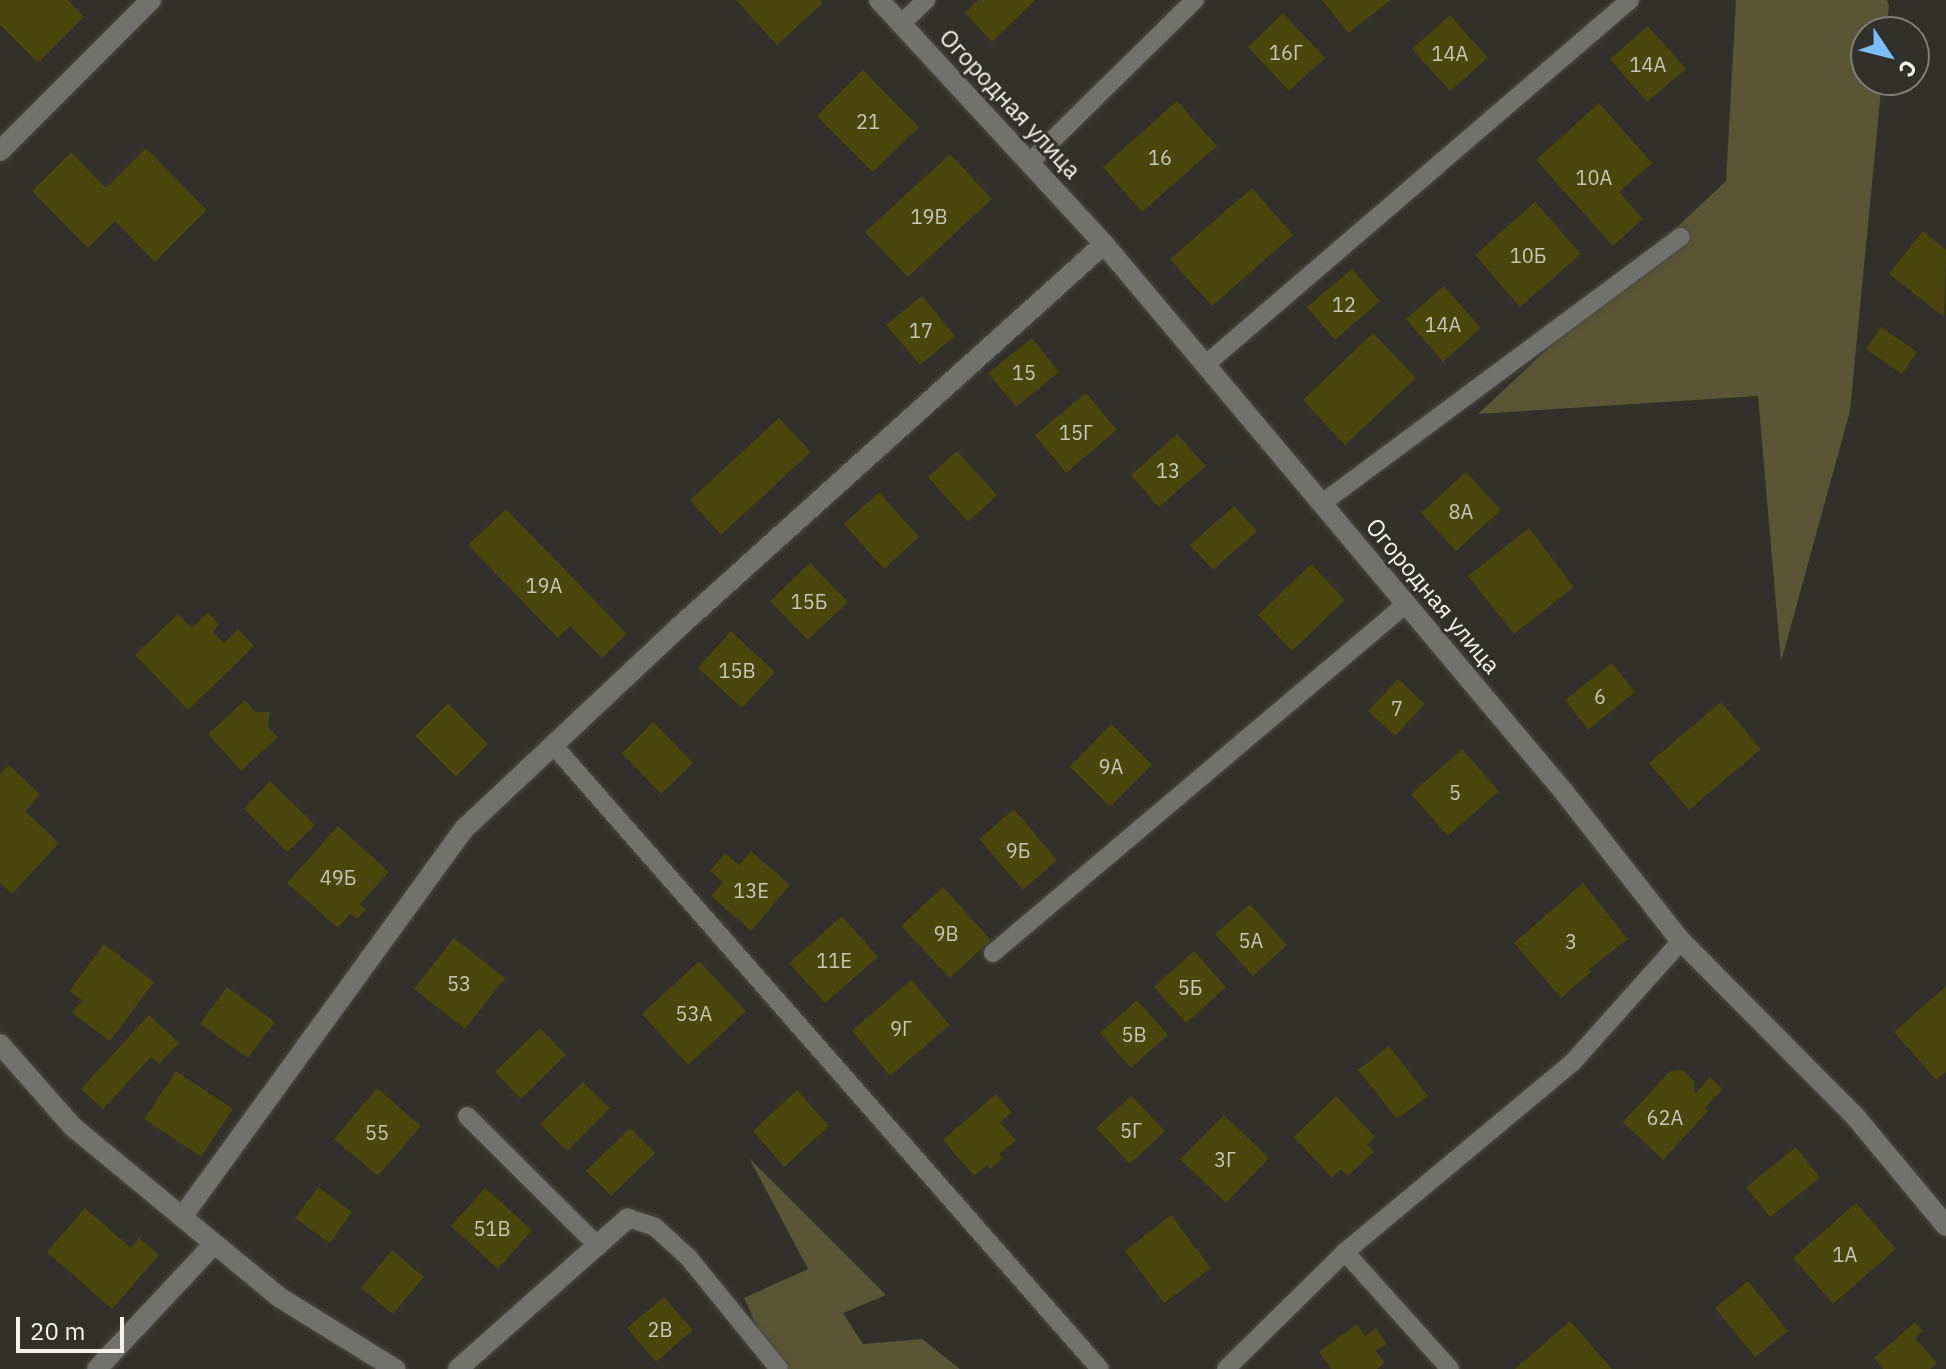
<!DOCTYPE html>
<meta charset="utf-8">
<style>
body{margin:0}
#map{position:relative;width:1946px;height:1369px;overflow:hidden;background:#31302a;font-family:"IBM Plex Sans",sans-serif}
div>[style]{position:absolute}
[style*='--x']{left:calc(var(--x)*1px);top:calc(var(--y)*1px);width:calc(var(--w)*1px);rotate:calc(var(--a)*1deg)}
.green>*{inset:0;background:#595635}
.building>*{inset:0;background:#4b450e}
.roads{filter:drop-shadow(0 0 2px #4c4b45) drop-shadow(0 0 2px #4c4b45)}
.service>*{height:18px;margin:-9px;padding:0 9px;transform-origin:9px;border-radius:9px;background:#71716d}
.minor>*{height:20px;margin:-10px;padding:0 10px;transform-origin:10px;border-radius:10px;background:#71716d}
span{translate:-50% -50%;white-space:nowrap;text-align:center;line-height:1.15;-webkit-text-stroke:6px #31302a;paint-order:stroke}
.number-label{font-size:20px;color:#c9c7b6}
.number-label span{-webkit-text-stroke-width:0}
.street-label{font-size:24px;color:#f3f2ee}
.north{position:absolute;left:1850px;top:16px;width:80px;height:80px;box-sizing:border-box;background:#31302a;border:2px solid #7f7e78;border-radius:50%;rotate:125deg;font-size:22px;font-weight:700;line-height:32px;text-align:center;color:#f3f2ee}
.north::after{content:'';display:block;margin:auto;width:28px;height:36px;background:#7bbef9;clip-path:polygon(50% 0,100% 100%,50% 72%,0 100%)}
.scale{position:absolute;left:16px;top:1317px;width:108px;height:36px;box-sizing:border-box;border:4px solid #f3f2ee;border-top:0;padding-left:10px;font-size:24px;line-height:28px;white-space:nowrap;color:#f3f2ee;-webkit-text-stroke:6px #31302a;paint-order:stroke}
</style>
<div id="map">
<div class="green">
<div style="clip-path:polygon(1736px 0,1887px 0,1889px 5px,1886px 32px,1866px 32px,1866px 80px,1882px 80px,1850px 411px,1781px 662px,1758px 396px,1478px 414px,1726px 181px)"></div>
<div style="clip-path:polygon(749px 1158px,886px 1295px,843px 1313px,863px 1344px,922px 1339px,960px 1369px,777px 1369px,744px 1298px,808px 1269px)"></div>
</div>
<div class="building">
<div style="clip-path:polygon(0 0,68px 0,84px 17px,38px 63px,0 25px)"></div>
<div style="clip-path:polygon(736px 0,820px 0,823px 3px,777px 45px)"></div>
<div style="clip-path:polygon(978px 0,1035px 0,992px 42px,965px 13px)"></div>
<div style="clip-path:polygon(1322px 0,1391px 0,1348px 33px)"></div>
<div style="clip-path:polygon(1283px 13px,1325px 58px,1289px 91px,1248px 47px)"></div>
<div style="clip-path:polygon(1450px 15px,1488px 58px,1450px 91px,1412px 49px)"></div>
<div style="clip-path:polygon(1648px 26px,1686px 69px,1647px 102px,1610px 59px)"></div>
<div style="clip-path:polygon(863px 70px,919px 127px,873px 172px,817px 116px)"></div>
<div style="clip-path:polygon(1177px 101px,1217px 146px,1142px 212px,1103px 167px)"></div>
<div style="clip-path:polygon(1599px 103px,1652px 163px,1619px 192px,1643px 219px,1613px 246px,1536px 160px)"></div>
<div style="clip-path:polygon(146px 148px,207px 210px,155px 262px,115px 221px,88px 248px,32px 191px,71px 152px,106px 188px)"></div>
<div style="clip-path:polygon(950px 154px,992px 199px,908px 277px,865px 232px)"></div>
<div style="clip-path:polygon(1252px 188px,1293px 235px,1212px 306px,1170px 259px)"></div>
<div style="clip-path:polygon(1535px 202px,1581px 254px,1520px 307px,1475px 255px)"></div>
<div style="clip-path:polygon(1923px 231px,1946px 250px,1944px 317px,1889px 274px)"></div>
<div style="clip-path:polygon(1352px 269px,1380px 301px,1335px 340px,1307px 307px)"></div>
<div style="clip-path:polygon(1444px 286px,1481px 328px,1443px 362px,1406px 319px)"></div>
<div style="clip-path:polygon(922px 296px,955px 336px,920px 365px,886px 325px)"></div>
<div style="clip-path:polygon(1881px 327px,1917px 352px,1902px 374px,1866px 349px)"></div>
<div style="clip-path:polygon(1373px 333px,1416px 378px,1345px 445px,1303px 400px)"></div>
<div style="clip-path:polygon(1032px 338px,1059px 372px,1016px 407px,988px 373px)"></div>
<div style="clip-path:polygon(1086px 393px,1117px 430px,1066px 473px,1035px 435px)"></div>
<div style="clip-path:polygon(779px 418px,811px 452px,721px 535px,690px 500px)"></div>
<div style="clip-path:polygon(1177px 434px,1206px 466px,1159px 507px,1131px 475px)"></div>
<div style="clip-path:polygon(957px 451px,997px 495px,968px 522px,928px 477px)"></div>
<div style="clip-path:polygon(1466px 472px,1501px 510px,1456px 551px,1421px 513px)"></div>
<div style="clip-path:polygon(879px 492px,919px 537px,884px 569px,844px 524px)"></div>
<div style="clip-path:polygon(1234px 506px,1257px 531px,1213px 570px,1190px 545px)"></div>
<div style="clip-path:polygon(506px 509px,627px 634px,602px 658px,570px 626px,558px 638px,468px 545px)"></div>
<div style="clip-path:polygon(1529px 528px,1574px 587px,1514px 634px,1468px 576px)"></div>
<div style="clip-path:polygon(810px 563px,848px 602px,808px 640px,770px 601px)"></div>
<div style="clip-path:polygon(1311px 564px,1345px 600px,1292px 651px,1258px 615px)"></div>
<div style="clip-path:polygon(208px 612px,219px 625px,213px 632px,224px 643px,238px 629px,254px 646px,188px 710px,135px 655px,178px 614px,192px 628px)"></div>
<div style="clip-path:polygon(731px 631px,775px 672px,742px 708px,698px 668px)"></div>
<div style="clip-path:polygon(1612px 663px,1635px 692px,1588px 730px,1565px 700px)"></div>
<div style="clip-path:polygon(1398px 679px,1425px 704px,1395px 736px,1368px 711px)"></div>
<div style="clip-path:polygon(245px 700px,255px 712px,270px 712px,268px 727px,278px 737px,241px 771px,208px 734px)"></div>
<div style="clip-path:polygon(1721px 702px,1761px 749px,1689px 810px,1649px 763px)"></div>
<div style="clip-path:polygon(448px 703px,488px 744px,456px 777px,415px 736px)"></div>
<div style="clip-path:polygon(653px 722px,693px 763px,661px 794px,622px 753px)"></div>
<div style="clip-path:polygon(1111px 724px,1152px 765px,1110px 807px,1070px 767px)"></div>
<div style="clip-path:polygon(1462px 749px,1499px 791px,1448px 836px,1411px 794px)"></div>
<div style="clip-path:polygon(9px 765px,40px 794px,25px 811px,59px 843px,12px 894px,0 883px,0 774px)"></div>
<div style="clip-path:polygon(270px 781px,315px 825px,287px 852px,244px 809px)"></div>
<div style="clip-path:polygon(1014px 809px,1057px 860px,1023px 890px,979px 839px)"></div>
<div style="clip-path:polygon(338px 826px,389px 872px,360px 904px,366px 910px,357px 919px,350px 914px,338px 928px,287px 883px)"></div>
<div style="clip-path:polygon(751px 851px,790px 885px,751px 931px,711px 896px,723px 882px,710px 871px,725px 853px,739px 865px)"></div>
<div style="clip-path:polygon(1583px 883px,1628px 939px,1589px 969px,1591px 972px,1561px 998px,1514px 943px)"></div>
<div style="clip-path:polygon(943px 887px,991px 940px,950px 978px,901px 926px)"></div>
<div style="clip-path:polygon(1250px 904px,1287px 945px,1253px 976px,1215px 934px)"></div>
<div style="clip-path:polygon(842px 916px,878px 957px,825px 1003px,789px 963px)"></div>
<div style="clip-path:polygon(454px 938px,505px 978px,465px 1029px,414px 989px)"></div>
<div style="clip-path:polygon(104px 944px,154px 982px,110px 1041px,72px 1013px,82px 1000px,69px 991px)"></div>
<div style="clip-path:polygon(1194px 951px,1226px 987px,1186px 1023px,1154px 987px)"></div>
<div style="clip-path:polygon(699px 961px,746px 1011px,688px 1065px,642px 1014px)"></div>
<div style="clip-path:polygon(911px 980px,950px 1025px,890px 1076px,852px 1031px)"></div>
<div style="clip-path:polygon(1946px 986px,1946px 1072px,1936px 1080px,1894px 1032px)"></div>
<div style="clip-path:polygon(227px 987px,275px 1022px,248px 1058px,200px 1024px)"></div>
<div style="clip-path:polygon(1137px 1000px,1168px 1035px,1131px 1068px,1100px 1033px)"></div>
<div style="clip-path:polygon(149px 1015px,179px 1043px,159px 1064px,151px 1057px,103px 1109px,81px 1089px)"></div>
<div style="clip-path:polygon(540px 1028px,566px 1055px,521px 1099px,495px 1072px)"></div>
<div style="clip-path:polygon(1389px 1046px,1428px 1096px,1397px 1119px,1358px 1070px)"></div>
<div style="clip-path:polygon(1683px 1070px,1694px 1081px,1695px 1094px,1710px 1077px,1723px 1089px,1705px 1108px,1708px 1111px,1663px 1160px,1623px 1122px,1670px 1071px)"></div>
<div style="clip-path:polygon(176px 1071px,233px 1109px,201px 1157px,144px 1119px)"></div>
<div style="clip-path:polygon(583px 1082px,610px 1108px,567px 1151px,540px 1124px)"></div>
<div style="clip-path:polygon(377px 1088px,421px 1126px,378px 1176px,334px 1139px)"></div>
<div style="clip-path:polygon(797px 1090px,829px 1126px,784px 1167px,753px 1131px)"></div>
<div style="clip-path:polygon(996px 1094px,1012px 1112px,1000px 1122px,1016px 1140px,999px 1154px,1003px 1158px,991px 1169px,987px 1165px,974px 1176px,943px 1140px)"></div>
<div style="clip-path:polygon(1131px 1096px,1165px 1131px,1130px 1164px,1096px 1128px)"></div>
<div style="clip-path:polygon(1336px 1096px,1375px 1137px,1367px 1145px,1374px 1152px,1348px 1176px,1341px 1169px,1332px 1178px,1294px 1137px)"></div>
<div style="clip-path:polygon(1224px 1115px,1269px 1158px,1226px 1203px,1180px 1159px)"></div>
<div style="clip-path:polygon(630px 1128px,655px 1153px,611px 1196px,586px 1171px)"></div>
<div style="clip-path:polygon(1796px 1147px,1820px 1178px,1770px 1217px,1746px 1187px)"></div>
<div style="clip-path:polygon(318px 1187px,352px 1212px,330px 1243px,295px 1218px)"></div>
<div style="clip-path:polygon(485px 1188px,532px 1230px,498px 1269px,451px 1226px)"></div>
<div style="clip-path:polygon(1856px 1203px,1896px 1249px,1833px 1304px,1793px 1258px)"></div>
<div style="clip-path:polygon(85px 1208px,131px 1248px,139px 1238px,159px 1255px,112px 1309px,47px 1252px)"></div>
<div style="clip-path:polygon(1171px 1215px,1211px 1268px,1164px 1303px,1125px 1251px)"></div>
<div style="clip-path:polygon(392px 1250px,424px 1277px,393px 1314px,361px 1288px)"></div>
<div style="clip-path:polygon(1748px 1281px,1788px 1331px,1755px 1357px,1715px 1308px)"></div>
<div style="clip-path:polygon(664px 1297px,693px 1330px,656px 1362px,627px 1328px)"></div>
<div style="clip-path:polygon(1570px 1321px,1612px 1369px,1515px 1369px)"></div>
<div style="clip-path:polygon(1915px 1322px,1923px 1331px,1915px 1338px,1937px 1363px,1930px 1369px,1883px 1369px,1874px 1358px)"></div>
<div style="clip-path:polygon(1357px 1324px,1365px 1336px,1376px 1328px,1387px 1344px,1376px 1351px,1385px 1363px,1377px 1369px,1331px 1369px,1319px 1352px)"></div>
</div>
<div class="roads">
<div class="service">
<div style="--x:901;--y:24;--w:35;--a:-44"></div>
<div style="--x:1029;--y:163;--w:233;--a:-44.5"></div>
<div style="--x:1205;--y:365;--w:560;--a:-40.66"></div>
<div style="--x:1321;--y:504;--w:448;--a:-36.6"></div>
<div style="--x:554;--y:746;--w:828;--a:48.77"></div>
<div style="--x:993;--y:953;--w:541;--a:-40.2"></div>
<div style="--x:467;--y:1116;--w:185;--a:44.8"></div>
<div style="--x:628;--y:1218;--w:28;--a:18"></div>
<div style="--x:655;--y:1227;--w:45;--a:42.3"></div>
<div style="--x:688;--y:1257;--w:144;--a:50.9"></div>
<div style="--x:1345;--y:1252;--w:157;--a:48.1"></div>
<div style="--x:1226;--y:1369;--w:167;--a:-44.5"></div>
<div style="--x:1345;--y:1252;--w:295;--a:-39.8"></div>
<div style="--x:1572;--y:1063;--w:164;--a:-48.2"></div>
</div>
<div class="minor">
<div style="--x:879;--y:0;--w:332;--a:47.3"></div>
<div style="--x:1104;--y:244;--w:715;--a:49.99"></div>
<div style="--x:1564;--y:792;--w:189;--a:51.9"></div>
<div style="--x:1681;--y:941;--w:245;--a:45.2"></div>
<div style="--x:1854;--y:1115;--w:144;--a:50.3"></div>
<div style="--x:0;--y:151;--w:214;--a:-45"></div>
<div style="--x:0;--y:1044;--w:111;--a:48.7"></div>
<div style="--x:73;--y:1127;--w:267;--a:39.5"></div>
<div style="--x:279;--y:1297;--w:137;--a:31.8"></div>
<div style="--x:182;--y:1217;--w:481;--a:-54"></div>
<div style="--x:465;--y:828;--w:294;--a:-43.2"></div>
<div style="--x:679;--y:627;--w:572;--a:-42.02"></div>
<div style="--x:97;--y:1369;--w:171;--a:-46.9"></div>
<div style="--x:458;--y:1369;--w:227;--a:-41.6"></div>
</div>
</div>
<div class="number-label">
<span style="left:1286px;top:52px">16Г</span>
<span style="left:1450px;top:53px">14А</span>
<span style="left:1648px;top:64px">14А</span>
<span style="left:868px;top:121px">21</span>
<span style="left:1160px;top:157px">16</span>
<span style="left:1594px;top:177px">10А</span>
<span style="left:929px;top:216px">19В</span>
<span style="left:1528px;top:255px">10Б</span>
<span style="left:1344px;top:304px">12</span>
<span style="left:1443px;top:324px">14А</span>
<span style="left:921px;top:330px">17</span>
<span style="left:1024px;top:372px">15</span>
<span style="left:1076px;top:432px">15Г</span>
<span style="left:1168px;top:470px">13</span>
<span style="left:1461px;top:511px">8А</span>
<span style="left:544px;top:585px">19А</span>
<span style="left:809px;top:601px">15Б</span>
<span style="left:737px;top:670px">15В</span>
<span style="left:1600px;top:696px">6</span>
<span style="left:1397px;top:708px">7</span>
<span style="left:1111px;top:766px">9А</span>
<span style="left:1455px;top:792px">5</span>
<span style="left:1018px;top:850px">9Б</span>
<span style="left:338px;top:877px">49Б</span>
<span style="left:751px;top:890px">13Е</span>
<span style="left:946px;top:933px">9В</span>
<span style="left:1251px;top:940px">5А</span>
<span style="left:1571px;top:941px">3</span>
<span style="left:834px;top:960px">11Е</span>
<span style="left:459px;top:983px">53</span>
<span style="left:1190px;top:987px">5Б</span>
<span style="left:694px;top:1013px">53А</span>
<span style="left:901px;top:1028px">9Г</span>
<span style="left:1134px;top:1034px">5В</span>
<span style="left:1665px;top:1117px">62А</span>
<span style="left:1131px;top:1130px">5Г</span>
<span style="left:377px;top:1132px">55</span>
<span style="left:1225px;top:1159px">3Г</span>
<span style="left:492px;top:1228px">51В</span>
<span style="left:1845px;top:1254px">1А</span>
<span style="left:660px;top:1329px">2В</span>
</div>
<div class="street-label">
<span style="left:1010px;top:104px;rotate:47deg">Огородная улица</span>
<span style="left:1433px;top:596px;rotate:50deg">Огородная улица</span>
</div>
<div class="north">С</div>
<div class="scale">20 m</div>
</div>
